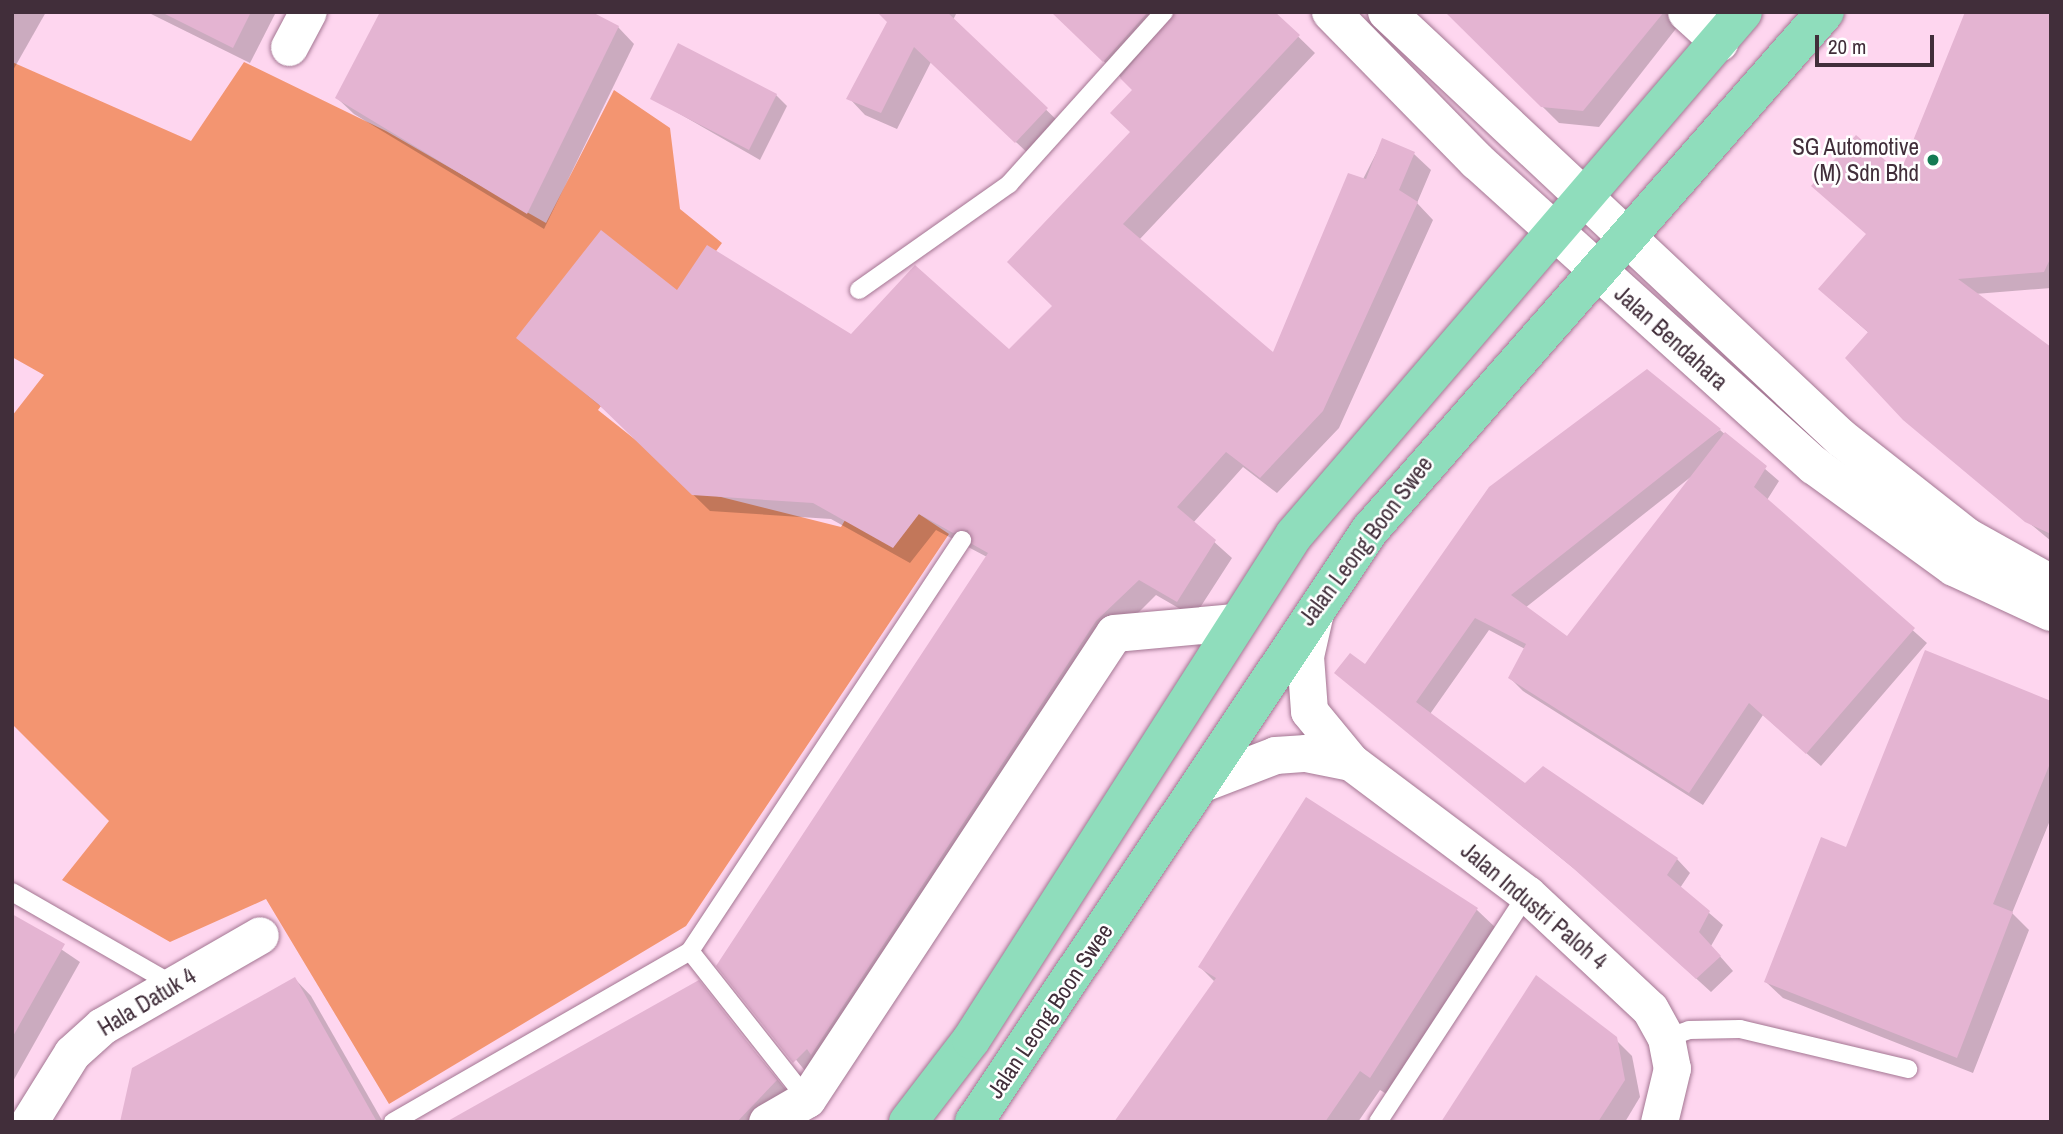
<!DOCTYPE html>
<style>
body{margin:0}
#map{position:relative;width:2063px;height:1134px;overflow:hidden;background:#fed6ef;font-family:"Archivo Narrow",sans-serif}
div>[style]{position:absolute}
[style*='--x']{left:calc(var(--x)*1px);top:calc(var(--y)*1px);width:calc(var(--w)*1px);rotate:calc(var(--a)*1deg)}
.green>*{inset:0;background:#f39571}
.shadow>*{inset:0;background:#0003}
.building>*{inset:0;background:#e4b4d2}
.roads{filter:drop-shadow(0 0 2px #a37692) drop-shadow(0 0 2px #a37692)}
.lane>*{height:18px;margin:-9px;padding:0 9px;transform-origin:9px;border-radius:9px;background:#fff}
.street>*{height:37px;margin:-18.5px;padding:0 18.5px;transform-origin:18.5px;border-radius:18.5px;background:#fff}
.secondary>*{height:38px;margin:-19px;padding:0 19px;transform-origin:19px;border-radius:19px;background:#fff}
.primary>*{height:38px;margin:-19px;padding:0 19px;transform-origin:19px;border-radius:19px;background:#8fddbc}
.dots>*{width:19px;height:19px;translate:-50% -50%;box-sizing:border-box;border:4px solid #fff;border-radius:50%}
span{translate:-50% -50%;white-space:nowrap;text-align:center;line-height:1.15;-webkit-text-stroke:5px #fff;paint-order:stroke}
.poi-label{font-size:23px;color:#412e3a}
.right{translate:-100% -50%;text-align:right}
.street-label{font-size:23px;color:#412e3a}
.frame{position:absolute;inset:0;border:14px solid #412e3a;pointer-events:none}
.scale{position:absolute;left:1815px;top:35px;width:119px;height:32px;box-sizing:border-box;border:4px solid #412e3a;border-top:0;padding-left:9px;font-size:21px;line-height:24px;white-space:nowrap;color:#412e3a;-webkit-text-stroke:5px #fff;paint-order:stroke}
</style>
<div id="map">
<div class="green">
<div style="clip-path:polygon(12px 62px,191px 141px,244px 62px,386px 131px,546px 223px,614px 90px,670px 128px,680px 209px,722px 243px,598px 410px,701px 492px,841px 527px,868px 480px,949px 534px,686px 926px,389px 1104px,266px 899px,170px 942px,62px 880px,109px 821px,12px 724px,12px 416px,44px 375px,12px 357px)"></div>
</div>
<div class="shadow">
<div style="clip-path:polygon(12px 12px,46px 12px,12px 72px)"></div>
<div style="clip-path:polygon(147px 12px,276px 12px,250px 63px)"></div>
<div style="clip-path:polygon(894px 12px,957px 12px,953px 20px,1063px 126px,1033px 158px,931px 62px,897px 129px,865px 115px,849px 98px)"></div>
<div style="clip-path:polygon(1052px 12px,1273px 12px,1315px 53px,1139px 240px,1273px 355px,1383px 140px,1414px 154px,1431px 170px,1417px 203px,1433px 220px,1339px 428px,1277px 493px,1243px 467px,1193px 523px,1232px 558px,1194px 617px,1156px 595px,1113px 638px,811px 1078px,719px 966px,987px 557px,936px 530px,910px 563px,831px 519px,710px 511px,617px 420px,518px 338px,677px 293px,851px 336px,1009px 352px,1054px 306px,1132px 132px,1134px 90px)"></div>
<div style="clip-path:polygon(1447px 12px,1689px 12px,1599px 127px,1559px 123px)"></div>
<div style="clip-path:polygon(2051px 12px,2051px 288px,1975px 294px,2051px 349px,2051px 541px,1904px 419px,1869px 333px,1836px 304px,1901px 176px)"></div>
<div style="clip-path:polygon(618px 27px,634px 44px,544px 229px,354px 114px,337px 98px)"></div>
<div style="clip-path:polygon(776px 95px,787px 106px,760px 160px,652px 98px)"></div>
<div style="clip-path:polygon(evenodd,1720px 430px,1779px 481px,1767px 500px,1927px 643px,1821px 766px,1763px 715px,1703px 805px,1523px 691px,1510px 678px,1525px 649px,1489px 630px,1430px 714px,1525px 785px,1677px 859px,1690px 873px,1680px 888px,1723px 925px,1711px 946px,1733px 971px,1711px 992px,1589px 881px,1336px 673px,1366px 667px,1720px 430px,1692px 476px,1567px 638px,1525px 608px,1692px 476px)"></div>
<div style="clip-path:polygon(2051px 703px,2051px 818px,2012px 913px,2029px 930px,1973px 1073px,1783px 998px,1766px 982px,1847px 849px)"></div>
<div style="clip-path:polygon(1307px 800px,1477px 910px,1497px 929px,1390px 1096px,1380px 1090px,1358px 1122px,1116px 1122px,1215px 982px,1200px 967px)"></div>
<div style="clip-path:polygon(12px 916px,80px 962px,12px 1083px)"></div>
<div style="clip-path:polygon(295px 979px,311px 996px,383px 1122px,127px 1122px)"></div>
<div style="clip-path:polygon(698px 983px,792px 1097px,769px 1122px,450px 1122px)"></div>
<div style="clip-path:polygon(1615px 1039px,1632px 1056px,1640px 1097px,1625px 1122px,1443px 1122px)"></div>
</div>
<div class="building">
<div style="clip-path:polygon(161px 12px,251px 12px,233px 48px)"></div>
<div style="clip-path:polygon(380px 12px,592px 12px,619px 26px,527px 214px,335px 98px)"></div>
<div style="clip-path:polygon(877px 12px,947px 12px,1048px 108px,1015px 143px,914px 47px,881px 113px,846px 99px,887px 22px)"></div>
<div style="clip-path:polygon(1051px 12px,1148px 12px,1103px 62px)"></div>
<div style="clip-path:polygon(1175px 12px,1275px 12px,1300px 35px,1123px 224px,1273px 352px,1348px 173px,1366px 179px,1382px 138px,1415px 152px,1399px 190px,1418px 202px,1323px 411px,1260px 478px,1226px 452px,1177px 507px,1216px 540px,1177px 602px,1139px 580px,1096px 621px,811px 1055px,807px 1049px,793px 1063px,716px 966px,988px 553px,972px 544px,968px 530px,953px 533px,919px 514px,893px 548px,813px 503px,692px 495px,598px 404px,516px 338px,601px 230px,677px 290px,707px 245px,851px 334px,915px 265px,1009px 349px,1052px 306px,1007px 262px,1130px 132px,1110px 113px,1132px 90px,1120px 78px)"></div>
<div style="clip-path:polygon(1445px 12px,1664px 12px,1583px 111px,1541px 107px)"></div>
<div style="clip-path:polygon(1965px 12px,2051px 12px,2051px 257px,2044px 272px,1958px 279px,2051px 347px,2051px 534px,2025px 522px,1903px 420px,1845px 358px,1868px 332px,1818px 289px,1866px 234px,1811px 186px,1856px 135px,1900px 173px)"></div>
<div style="clip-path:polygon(678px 43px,777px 94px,749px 150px,650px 99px)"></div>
<div style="clip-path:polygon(1647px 369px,1721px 429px,1511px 595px,1567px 636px,1725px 432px,1767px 466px,1754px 487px,1915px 628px,1806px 754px,1749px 703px,1689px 793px,1508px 678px,1526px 644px,1475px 618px,1416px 702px,1525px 783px,1543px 766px,1678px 858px,1667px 875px,1710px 911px,1699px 932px,1721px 956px,1696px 979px,1573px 868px,1334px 673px,1350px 653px,1365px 664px,1489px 487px)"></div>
<div style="clip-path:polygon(1925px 650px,2051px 701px,2051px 761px,1993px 904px,2013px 912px,1957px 1058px,1764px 982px,1821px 837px,1846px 847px)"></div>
<div style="clip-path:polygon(1306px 797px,1478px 908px,1370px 1078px,1360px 1071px,1325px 1122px,1114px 1122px,1216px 978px,1198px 967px)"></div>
<div style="clip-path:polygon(12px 914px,65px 944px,12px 1038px)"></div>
<div style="clip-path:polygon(1536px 975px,1617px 1037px,1625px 1080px,1598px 1122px,1441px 1122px)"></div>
<div style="clip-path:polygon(295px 977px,377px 1122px,120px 1122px,132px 1068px)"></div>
<div style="clip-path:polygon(699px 980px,777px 1080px,737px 1122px,446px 1122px)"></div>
</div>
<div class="roads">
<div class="lane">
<div style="--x:859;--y:290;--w:184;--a:-35.2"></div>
<div style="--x:1009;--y:184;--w:232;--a:-48"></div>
<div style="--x:12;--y:892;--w:187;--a:29.9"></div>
<div style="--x:690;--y:951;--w:189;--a:51.7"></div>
<div style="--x:1666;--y:1038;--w:24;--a:-19"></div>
<div style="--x:1689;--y:1030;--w:51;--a:-1.1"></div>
<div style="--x:1740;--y:1029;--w:173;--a:13.4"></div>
<div style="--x:393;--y:1122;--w:343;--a:-29.9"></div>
<div style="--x:690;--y:951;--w:493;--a:-56.5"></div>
<div style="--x:1378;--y:1122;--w:272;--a:-56.8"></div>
</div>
<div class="street">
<div style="--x:1686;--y:12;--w:45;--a:42.3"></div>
<div style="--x:289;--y:47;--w:40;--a:-62"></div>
<div style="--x:1315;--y:612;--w:45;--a:102.8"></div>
<div style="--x:1305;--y:656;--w:55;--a:85.8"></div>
<div style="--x:1309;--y:711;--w:66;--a:50.5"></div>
<div style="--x:1351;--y:762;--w:220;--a:36.9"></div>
<div style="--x:1527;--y:894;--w:168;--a:43.1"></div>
<div style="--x:1650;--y:1009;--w:33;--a:61"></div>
<div style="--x:1666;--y:1038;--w:31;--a:79"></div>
<div style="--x:1672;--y:1068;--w:56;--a:103.5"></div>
<div style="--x:1200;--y:784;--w:80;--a:-21.1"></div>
<div style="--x:1275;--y:755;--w:31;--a:-4"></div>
<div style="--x:1306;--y:753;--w:46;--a:11.3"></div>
<div style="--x:29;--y:1122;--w:81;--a:-58.1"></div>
<div style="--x:72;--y:1053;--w:40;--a:-42"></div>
<div style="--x:102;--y:1026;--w:182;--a:-29.9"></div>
<div style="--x:767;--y:1122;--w:46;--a:-29.9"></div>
<div style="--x:807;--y:1099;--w:558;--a:-56.62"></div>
<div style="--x:1114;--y:633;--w:121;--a:-5.2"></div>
</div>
<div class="secondary">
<div style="--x:1331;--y:12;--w:209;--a:45.6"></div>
<div style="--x:1477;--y:161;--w:455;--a:42.1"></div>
<div style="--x:1815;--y:466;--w:172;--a:36"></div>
<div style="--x:1954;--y:567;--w:107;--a:24.9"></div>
<div style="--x:1387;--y:12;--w:623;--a:43.18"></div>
<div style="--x:1841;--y:438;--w:160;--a:38.2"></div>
<div style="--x:1967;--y:537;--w:96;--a:29.2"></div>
</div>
<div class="primary">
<div style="--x:908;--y:1122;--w:103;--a:-52.5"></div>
<div style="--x:971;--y:1040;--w:599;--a:-57.4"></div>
<div style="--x:1294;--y:535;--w:689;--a:-49.35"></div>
<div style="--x:974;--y:1122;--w:712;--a:-56.22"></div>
<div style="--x:1370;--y:530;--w:689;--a:-48.7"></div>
</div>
</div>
<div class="dots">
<div style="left:1933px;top:160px;background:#147a53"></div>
</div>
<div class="poi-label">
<span class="right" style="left:1919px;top:160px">SG Automotive<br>(M) Sdn Bhd</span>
</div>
<div class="street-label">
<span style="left:1671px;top:338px;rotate:42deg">Jalan Bendahara</span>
<span style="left:1366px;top:541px;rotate:-53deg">Jalan Leong Boon Swee</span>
<span style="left:1534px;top:906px;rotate:40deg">Jalan Industri Paloh 4</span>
<span style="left:147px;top:1002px;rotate:-31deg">Hala Datuk 4</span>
<span style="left:1050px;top:1011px;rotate:-56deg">Jalan Leong Boon Swee</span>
</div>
<div class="frame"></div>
<div class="scale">20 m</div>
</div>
